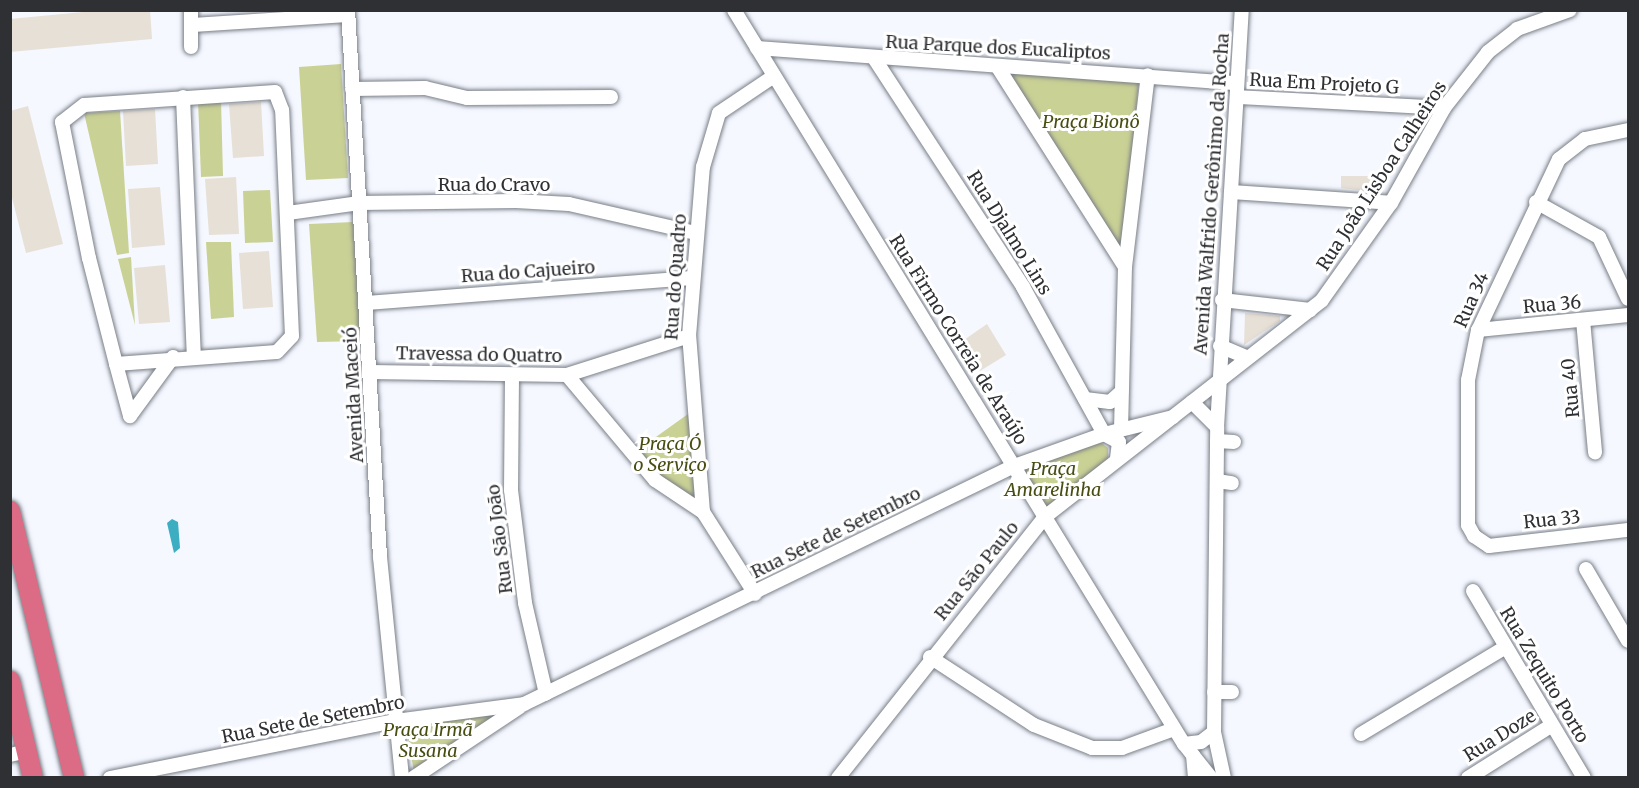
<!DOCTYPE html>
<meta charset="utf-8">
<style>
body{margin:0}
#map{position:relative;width:1639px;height:788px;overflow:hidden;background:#f5f8ff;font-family:Merriweather,serif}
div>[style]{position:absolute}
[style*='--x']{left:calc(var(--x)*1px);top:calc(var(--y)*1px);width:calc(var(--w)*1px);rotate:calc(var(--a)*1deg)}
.green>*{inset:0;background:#cad195}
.water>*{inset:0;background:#3dadc1}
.building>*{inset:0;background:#e7e0d6}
.roads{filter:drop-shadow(0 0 2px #797e87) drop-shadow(0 0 2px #797e87)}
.minor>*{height:14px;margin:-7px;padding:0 7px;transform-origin:7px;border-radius:7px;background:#fff}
.highway>*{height:20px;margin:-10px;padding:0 10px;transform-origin:10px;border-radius:10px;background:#dc6c85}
span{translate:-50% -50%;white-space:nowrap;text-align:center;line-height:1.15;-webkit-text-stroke:6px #fff;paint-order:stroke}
.street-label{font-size:18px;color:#2e3034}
.park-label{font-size:18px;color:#494d12;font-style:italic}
.frame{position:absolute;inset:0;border:12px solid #2e3034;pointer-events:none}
</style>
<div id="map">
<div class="green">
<div style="clip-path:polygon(341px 64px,348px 178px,306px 180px,299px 67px)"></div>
<div style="clip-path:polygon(1009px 71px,1139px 80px,1123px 259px,1096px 213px)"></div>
<div style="clip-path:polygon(198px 100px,221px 100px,223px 176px,201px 177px)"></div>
<div style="clip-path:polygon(120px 111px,129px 253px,117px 255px,84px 113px)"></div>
<div style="clip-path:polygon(270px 190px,273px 242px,245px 243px,243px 191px)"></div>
<div style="clip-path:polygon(353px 222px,361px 341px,317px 342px,309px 224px)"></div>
<div style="clip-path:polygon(206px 242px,231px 242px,234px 317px,211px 319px)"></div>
<div style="clip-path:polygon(131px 257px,135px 325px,118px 259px)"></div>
<div style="clip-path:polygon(688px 414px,700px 507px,688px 504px,635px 452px)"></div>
<div style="clip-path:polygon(1100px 442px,1108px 448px,1108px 463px,1047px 511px,1021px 470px)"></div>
<div style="clip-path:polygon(510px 710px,414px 772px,406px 726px)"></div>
</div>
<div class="water">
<div style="clip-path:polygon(172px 519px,178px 522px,180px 548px,174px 553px,167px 523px)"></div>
</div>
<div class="building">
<div style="clip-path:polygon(104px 10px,150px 10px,152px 39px,10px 52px,10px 19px)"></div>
<div style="clip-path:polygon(261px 102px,264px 156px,233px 158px,229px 104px)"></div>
<div style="clip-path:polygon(28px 106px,63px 244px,26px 253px,10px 190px,10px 111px)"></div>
<div style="clip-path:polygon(155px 109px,158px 164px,126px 166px,123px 111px)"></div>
<div style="clip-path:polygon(1341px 176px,1376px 176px,1374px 192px,1341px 188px)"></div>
<div style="clip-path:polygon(236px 177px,239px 234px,209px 235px,205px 179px)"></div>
<div style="clip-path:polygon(160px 187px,165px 245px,132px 248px,128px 189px)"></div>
<div style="clip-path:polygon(269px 251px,273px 307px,243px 309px,239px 253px)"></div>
<div style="clip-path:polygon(165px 265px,170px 322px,139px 324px,134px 268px)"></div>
<div style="clip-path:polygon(1245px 313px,1280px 316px,1280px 321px,1244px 345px)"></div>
<div style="clip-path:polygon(987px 324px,1006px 355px,980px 371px,961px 342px)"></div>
</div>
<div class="roads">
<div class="minor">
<div style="--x:191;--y:10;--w:37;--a:90"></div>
<div style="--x:348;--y:10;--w:548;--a:86.65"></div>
<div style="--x:380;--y:557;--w:222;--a:84.3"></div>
<div style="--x:734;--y:10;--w:861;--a:58.49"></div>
<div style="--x:1184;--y:744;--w:43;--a:51.5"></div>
<div style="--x:192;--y:25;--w:156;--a:-3.7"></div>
<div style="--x:757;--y:48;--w:481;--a:4.2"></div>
<div style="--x:874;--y:58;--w:273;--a:56.9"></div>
<div style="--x:1023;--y:287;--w:168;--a:61.1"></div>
<div style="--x:1104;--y:434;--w:17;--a:28"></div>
<div style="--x:1119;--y:442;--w:17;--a:97"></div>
<div style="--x:997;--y:66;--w:238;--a:57.5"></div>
<div style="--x:352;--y:89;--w:73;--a:-0.8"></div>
<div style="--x:425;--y:88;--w:43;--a:13.4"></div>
<div style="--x:467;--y:98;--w:144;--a:-0.4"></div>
<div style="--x:183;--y:97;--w:260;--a:87.6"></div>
<div style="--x:1237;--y:97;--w:207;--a:3"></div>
<div style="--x:1628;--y:130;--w:44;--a:168.2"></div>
<div style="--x:1585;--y:139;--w:33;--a:142"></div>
<div style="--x:1559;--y:159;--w:189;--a:115.3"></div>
<div style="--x:1478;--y:330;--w:51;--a:101.3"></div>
<div style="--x:1468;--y:380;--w:145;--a:90"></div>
<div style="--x:1468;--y:525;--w:13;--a:61"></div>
<div style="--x:1474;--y:536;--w:18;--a:34"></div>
<div style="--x:1489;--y:546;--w:140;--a:-6.6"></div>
<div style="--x:1231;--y:192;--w:160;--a:3.9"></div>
<div style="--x:1536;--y:202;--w:72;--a:29.1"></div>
<div style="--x:1599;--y:237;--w:68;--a:64.9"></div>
<div style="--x:288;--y:213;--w:72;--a:-8"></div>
<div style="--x:359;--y:203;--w:157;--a:-0.7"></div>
<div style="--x:516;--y:201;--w:53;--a:3.2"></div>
<div style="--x:569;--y:204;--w:130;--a:12.9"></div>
<div style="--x:1222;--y:300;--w:89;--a:6.5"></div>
<div style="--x:367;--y:303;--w:325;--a:-4.4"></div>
<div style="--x:1583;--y:320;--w:133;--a:84.8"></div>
<div style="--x:1478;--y:330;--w:151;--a:-5.7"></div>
<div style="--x:1220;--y:346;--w:30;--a:23"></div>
<div style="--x:116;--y:364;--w:161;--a:-4.3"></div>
<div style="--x:277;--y:352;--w:22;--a:-47"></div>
<div style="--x:292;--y:336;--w:226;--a:-92.5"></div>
<div style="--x:282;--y:110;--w:19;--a:-111"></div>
<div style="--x:275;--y:92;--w:191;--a:176.1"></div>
<div style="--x:84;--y:105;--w:28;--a:142"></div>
<div style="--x:62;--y:122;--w:139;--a:78.8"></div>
<div style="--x:89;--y:258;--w:109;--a:75.7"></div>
<div style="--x:116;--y:364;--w:54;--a:74.9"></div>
<div style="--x:370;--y:372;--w:197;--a:0.9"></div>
<div style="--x:567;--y:375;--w:128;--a:-17.7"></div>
<div style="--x:567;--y:375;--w:137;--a:50"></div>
<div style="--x:655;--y:480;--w:58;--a:33.7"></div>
<div style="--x:703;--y:512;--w:97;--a:57.6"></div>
<div style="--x:512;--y:377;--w:113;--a:90.5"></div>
<div style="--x:511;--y:490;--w:114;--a:82.9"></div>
<div style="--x:525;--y:603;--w:93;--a:77"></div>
<div style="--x:1085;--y:399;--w:25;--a:7"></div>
<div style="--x:1110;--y:402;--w:15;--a:-42"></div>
<div style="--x:1192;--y:402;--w:35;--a:45"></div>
<div style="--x:130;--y:416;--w:73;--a:-53.9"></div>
<div style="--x:1121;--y:430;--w:163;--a:-88.6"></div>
<div style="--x:1125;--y:267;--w:193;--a:-83.2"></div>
<div style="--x:1217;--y:441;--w:17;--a:3"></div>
<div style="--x:1217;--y:481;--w:15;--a:8"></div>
<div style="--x:703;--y:512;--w:177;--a:-94.5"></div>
<div style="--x:689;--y:336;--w:170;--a:-85.3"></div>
<div style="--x:703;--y:167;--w:56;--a:-73.5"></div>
<div style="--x:719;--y:113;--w:66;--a:-33.9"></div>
<div style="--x:1586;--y:569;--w:83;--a:59.7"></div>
<div style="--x:1473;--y:591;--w:217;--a:59.3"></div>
<div style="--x:930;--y:657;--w:124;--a:33.2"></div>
<div style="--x:1034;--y:725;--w:62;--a:21.6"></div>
<div style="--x:1092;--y:748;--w:30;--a:0"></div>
<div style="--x:1122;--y:748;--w:55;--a:-20.1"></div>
<div style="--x:1214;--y:692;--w:18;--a:0"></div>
<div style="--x:1361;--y:734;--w:167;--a:-31"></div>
<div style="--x:1184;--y:744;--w:17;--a:-7"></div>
<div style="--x:1201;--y:742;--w:16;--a:-38"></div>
<div style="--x:10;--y:755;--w:17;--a:-13"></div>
<div style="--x:1193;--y:755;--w:23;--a:85"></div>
<div style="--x:110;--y:778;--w:291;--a:-11.3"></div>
<div style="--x:395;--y:721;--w:130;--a:-7.5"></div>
<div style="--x:524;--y:704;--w:545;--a:-25.91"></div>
<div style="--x:1014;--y:466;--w:96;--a:-19.6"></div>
<div style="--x:1104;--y:434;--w:71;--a:-13.8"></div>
<div style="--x:413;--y:778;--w:128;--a:-33.6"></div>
<div style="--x:838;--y:778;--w:335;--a:-51.6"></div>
<div style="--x:1046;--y:516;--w:350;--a:-38"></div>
<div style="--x:1322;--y:300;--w:119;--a:-54.6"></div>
<div style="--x:1391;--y:203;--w:109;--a:-60.8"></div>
<div style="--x:1444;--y:108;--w:71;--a:-51.8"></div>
<div style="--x:1488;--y:52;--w:37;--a:-38"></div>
<div style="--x:1517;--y:29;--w:56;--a:-19.7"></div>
<div style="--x:1224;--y:778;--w:47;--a:-102.3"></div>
<div style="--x:1214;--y:732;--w:305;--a:-89.4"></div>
<div style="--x:1217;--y:427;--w:418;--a:-86.6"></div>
<div style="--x:1468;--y:778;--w:99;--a:-32.2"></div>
</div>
<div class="highway">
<div style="--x:10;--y:511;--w:275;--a:76.5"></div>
<div style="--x:10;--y:681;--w:100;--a:76.7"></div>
</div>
</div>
<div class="street-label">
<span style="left:998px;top:48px;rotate:3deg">Rua Parque dos Eucaliptos</span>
<span style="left:1324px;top:84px;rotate:3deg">Rua Em Projeto G</span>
<span style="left:1382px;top:176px;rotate:-57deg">Rua João Lisboa Calheiros</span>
<span style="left:494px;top:185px">Rua do Cravo</span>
<span style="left:1212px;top:194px;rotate:-86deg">Avenida Walfrido Gerônimo da Rocha</span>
<span style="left:1009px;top:233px;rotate:58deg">Rua Djalmo Lins</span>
<span style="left:528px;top:272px;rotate:-4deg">Rua do Cajueiro</span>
<span style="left:676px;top:277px;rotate:-86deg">Rua do Quadro</span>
<span style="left:1472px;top:300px;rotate:-66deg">Rua 34</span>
<span style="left:1552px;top:305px;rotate:-5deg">Rua 36</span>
<span style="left:958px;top:340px;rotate:58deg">Rua Firmo Correia de Araújo</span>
<span style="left:479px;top:355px;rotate:1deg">Travessa do Quatro</span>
<span style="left:1571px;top:388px;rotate:-95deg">Rua 40</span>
<span style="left:354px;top:395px;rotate:-93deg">Avenida Maceió</span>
<span style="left:1552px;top:520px;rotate:-6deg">Rua 33</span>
<span style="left:836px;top:533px;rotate:-26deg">Rua Sete de Setembro</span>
<span style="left:500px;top:539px;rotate:-97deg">Rua São João</span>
<span style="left:977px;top:571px;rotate:-51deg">Rua São Paulo</span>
<span style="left:1544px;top:675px;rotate:59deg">Rua Zequito Porto</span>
<span style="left:313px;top:720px;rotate:-11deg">Rua Sete de Setembro</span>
<span style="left:1500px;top:736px;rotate:-32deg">Rua Doze</span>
</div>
<div class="park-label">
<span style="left:1091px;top:122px">Praça Bionô</span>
<span style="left:670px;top:455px">Praça Ó<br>o Serviço</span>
<span style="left:1053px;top:480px">Praça<br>Amarelinha</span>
<span style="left:428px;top:741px">Praça Irmã<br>Susana</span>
</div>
<div class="frame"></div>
</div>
